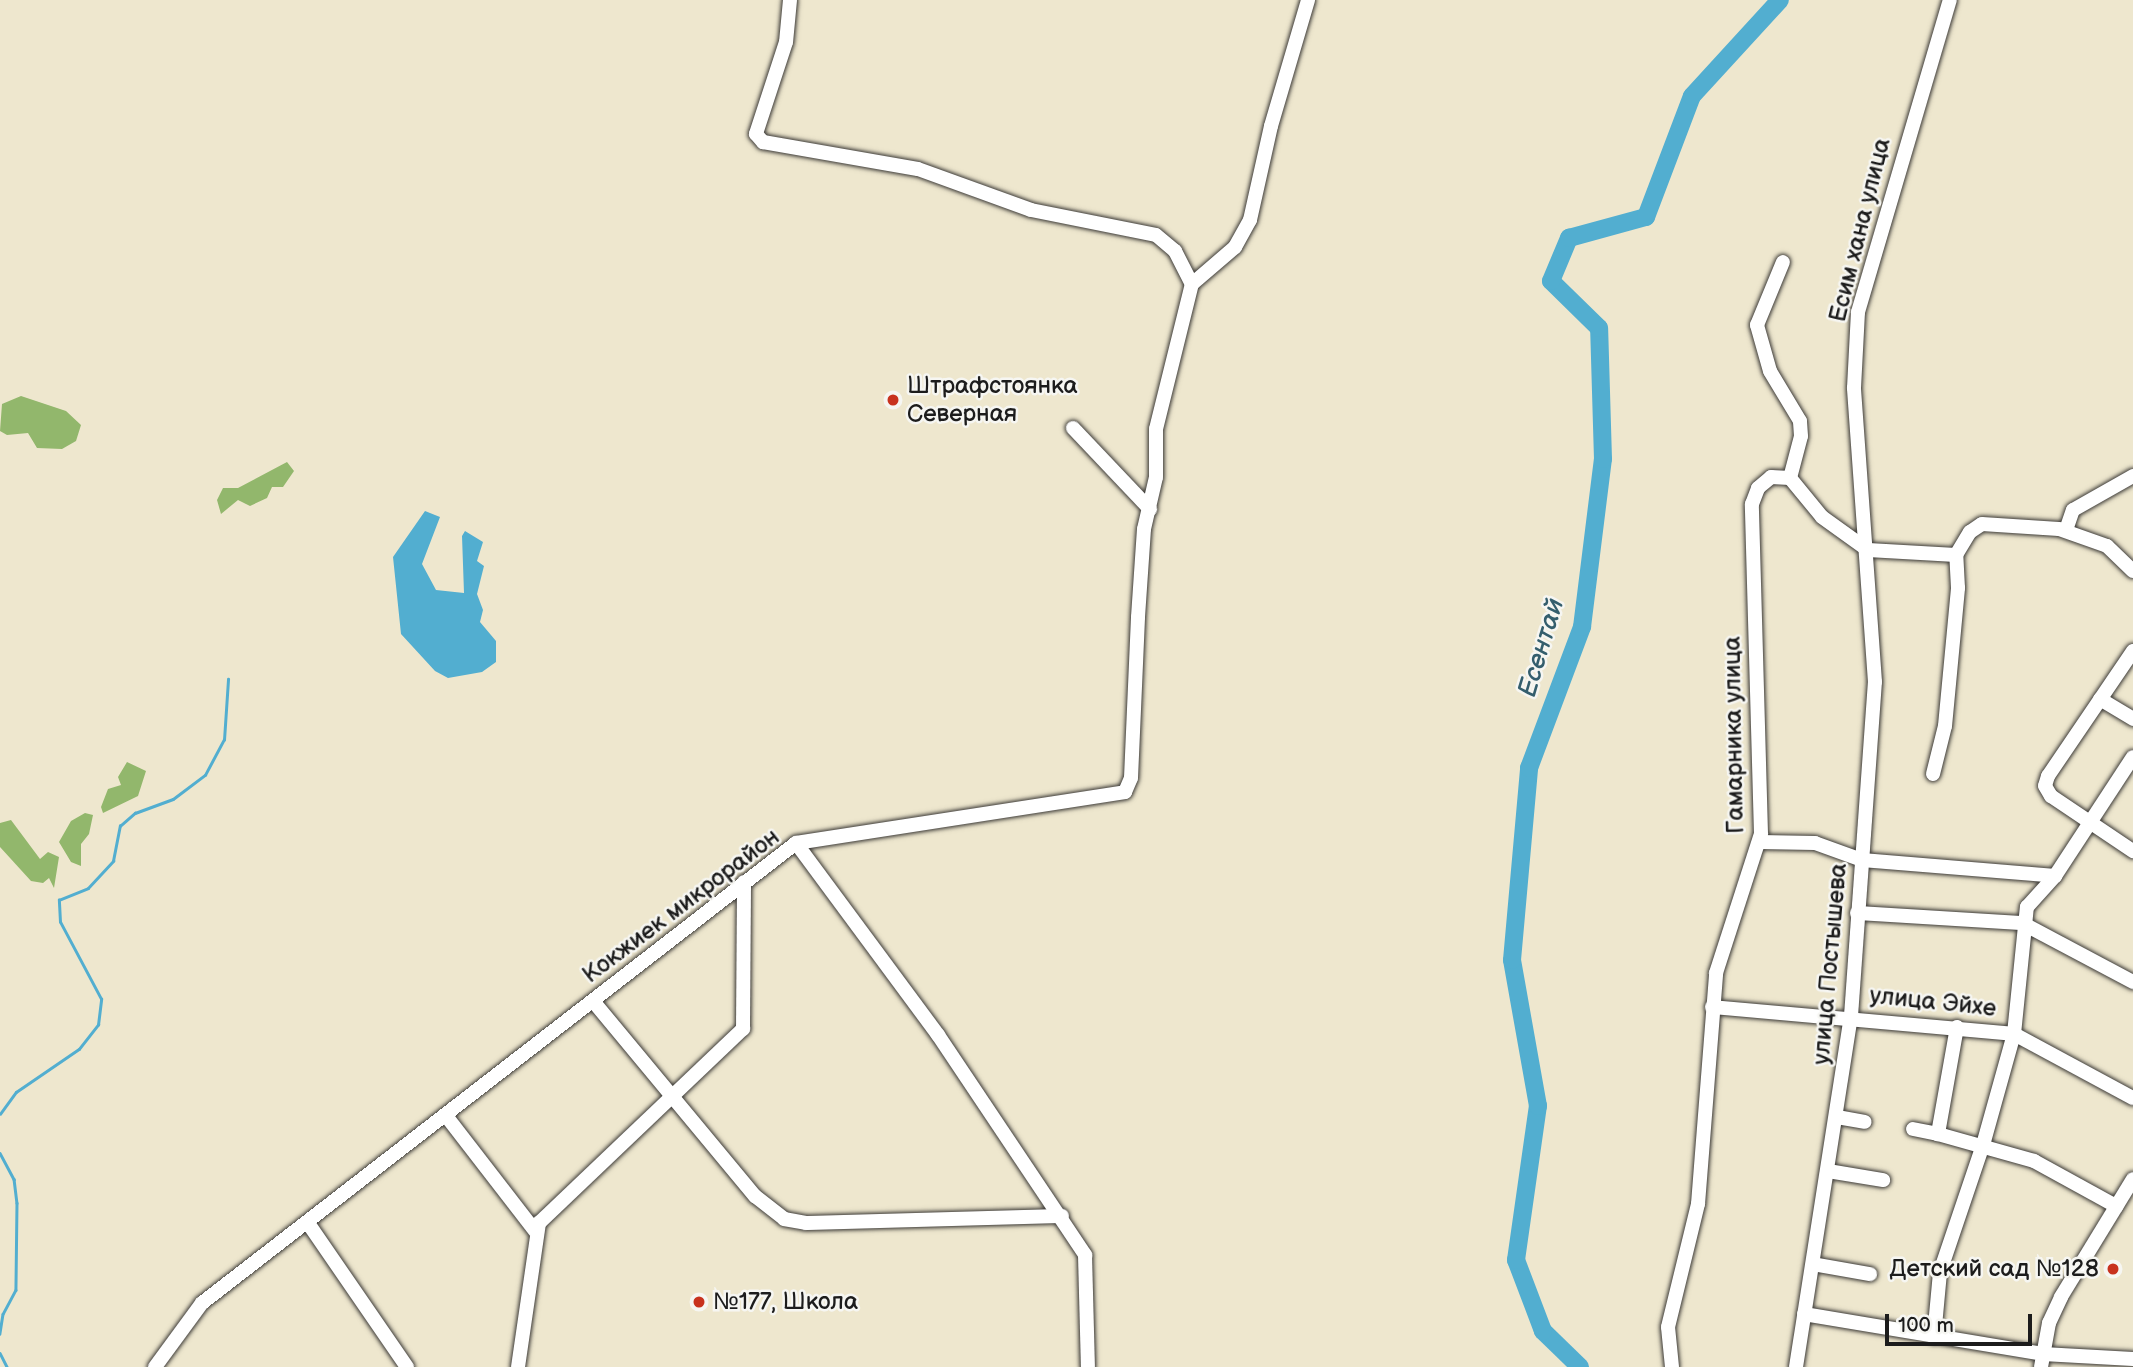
<!DOCTYPE html>
<meta charset="utf-8">
<style>
body{margin:0}
#map{position:relative;width:2133px;height:1367px;overflow:hidden;background:#eee7ce;font-family:"Balsamiq Sans",sans-serif}
div>[style]{position:absolute}
[style*='--x']{left:calc(var(--x)*1px);top:calc(var(--y)*1px);width:calc(var(--w)*1px);rotate:calc(var(--a)*1deg)}
.forest>*{inset:0;background:#92b76c}
.water>*{inset:0;background:#52aed0}
.stream>*{height:2.5px;margin:-1.25px;padding:0 1.25px;transform-origin:1.25px;border-radius:1.25px;background:#52aed0}
.river>*{height:18px;margin:-9px;padding:0 9px;transform-origin:9px;border-radius:9px;background:#52aed0}
.roads{filter:drop-shadow(0 0 2px #3c3a37) drop-shadow(0 0 2px #3c3a37)}
.minor>*{height:14px;margin:-7px;padding:0 7px;transform-origin:7px;border-radius:7px;background:#fff}
.dots>*{width:19px;height:19px;translate:-50% -50%;box-sizing:border-box;border:4px solid #f6f6f2;border-radius:50%}
span{translate:-50% -50%;white-space:nowrap;text-align:center;line-height:1.15;-webkit-text-stroke:5px #f6f6f2;paint-order:stroke}
.street-label{font-size:24px;color:#1c1c1c}
.poi-label{font-size:24px;color:#1c1c1c}
.left{translate:0 -50%;text-align:left}
.right{translate:-100% -50%;text-align:right}
.water-label{font-size:26px;color:#345e6d;font-style:italic}
.scale{position:absolute;left:1885px;top:1314px;width:147px;height:32px;box-sizing:border-box;border:4px solid #1c1c1c;border-top:0;padding-left:9px;font-size:21px;line-height:24px;white-space:nowrap;color:#1c1c1c;-webkit-text-stroke:5px #f6f6f2;paint-order:stroke}
</style>
<div id="map">
<div class="forest">
<div style="clip-path:polygon(21px 396px,66px 411px,81px 425px,76px 441px,62px 449px,37px 448px,28px 433px,7px 435px,0 431px,2px 404px)"></div>
<div style="clip-path:polygon(287px 462px,294px 471px,283px 487px,272px 487px,267px 498px,250px 506px,238px 500px,221px 514px,217px 500px,223px 488px,238px 488px)"></div>
<div style="clip-path:polygon(127px 762px,146px 771px,138px 796px,103px 813px,101px 807px,108px 789px,121px 785px,118px 777px)"></div>
<div style="clip-path:polygon(85px 813px,93px 815px,89px 834px,81px 844px,81px 866px,71px 862px,59px 842px,71px 821px)"></div>
<div style="clip-path:polygon(11px 820px,40px 859px,48px 852px,59px 857px,54px 888px,49px 878px,43px 883px,31px 881px,0 847px,0 823px)"></div>
</div>
<div class="water">
<div style="clip-path:polygon(425px 511px,440px 517px,422px 564px,436px 590px,464px 593px,462px 536px,465px 531px,483px 542px,477px 561px,484px 566px,477px 594px,483px 610px,480px 622px,496px 641px,496px 662px,482px 672px,448px 678px,435px 671px,401px 634px,393px 557px)"></div>
</div>
<div class="stream">
<div style="--x:0;--y:1114;--w:27;--a:-54"></div>
<div style="--x:16;--y:1092;--w:76;--a:-34.3"></div>
<div style="--x:79;--y:1049;--w:31;--a:-52"></div>
<div style="--x:98;--y:1025;--w:26;--a:-83"></div>
<div style="--x:101;--y:999;--w:87;--a:-118"></div>
<div style="--x:60;--y:922;--w:22;--a:-93"></div>
<div style="--x:59;--y:900;--w:31;--a:-22"></div>
<div style="--x:88;--y:888;--w:37;--a:-47"></div>
<div style="--x:113;--y:861;--w:36;--a:-79"></div>
<div style="--x:120;--y:826;--w:20;--a:-41"></div>
<div style="--x:135;--y:813;--w:40;--a:-20.2"></div>
<div style="--x:173;--y:799;--w:40;--a:-37"></div>
<div style="--x:205;--y:775;--w:40;--a:-62"></div>
<div style="--x:224;--y:740;--w:61;--a:-86.2"></div>
<div style="--x:0;--y:1153;--w:30;--a:62"></div>
<div style="--x:14;--y:1179;--w:24;--a:83"></div>
<div style="--x:17;--y:1203;--w:87;--a:90.7"></div>
<div style="--x:16;--y:1290;--w:27;--a:118"></div>
<div style="--x:3;--y:1314;--w:20;--a:99"></div>
<div style="--x:0;--y:1353;--w:16;--a:63"></div>
</div>
<div class="river">
<div style="--x:1580;--y:1367;--w:52;--a:-135.8"></div>
<div style="--x:1543;--y:1331;--w:76;--a:-110.8"></div>
<div style="--x:1516;--y:1260;--w:156;--a:-81.9"></div>
<div style="--x:1538;--y:1106;--w:148;--a:-100.1"></div>
<div style="--x:1512;--y:960;--w:193;--a:-84.9"></div>
<div style="--x:1529;--y:768;--w:151;--a:-69.4"></div>
<div style="--x:1582;--y:627;--w:169;--a:-82.9"></div>
<div style="--x:1603;--y:459;--w:131;--a:-91.7"></div>
<div style="--x:1599;--y:328;--w:67;--a:-135.6"></div>
<div style="--x:1551;--y:281;--w:47;--a:-67.3"></div>
<div style="--x:1569;--y:238;--w:80;--a:-15.3"></div>
<div style="--x:1646;--y:217;--w:129;--a:-69.2"></div>
<div style="--x:1692;--y:96;--w:130;--a:-47.5"></div>
</div>
<div class="roads">
<div class="minor">
<div style="--x:790;--y:0;--w:42;--a:95.4"></div>
<div style="--x:786;--y:42;--w:97;--a:108.1"></div>
<div style="--x:756;--y:134;--w:11;--a:49"></div>
<div style="--x:763;--y:142;--w:157;--a:9.9"></div>
<div style="--x:918;--y:169;--w:120;--a:19.9"></div>
<div style="--x:1031;--y:210;--w:127;--a:11.3"></div>
<div style="--x:1156;--y:235;--w:25;--a:40"></div>
<div style="--x:1175;--y:251;--w:37;--a:63"></div>
<div style="--x:1073;--y:428;--w:112;--a:46.5"></div>
<div style="--x:1790;--y:478;--w:50;--a:50.6"></div>
<div style="--x:1822;--y:517;--w:57;--a:35.7"></div>
<div style="--x:1868;--y:550;--w:88;--a:3.3"></div>
<div style="--x:1956;--y:555;--w:27;--a:-59"></div>
<div style="--x:1970;--y:532;--w:14;--a:-34"></div>
<div style="--x:1982;--y:524;--w:77;--a:3.7"></div>
<div style="--x:2059;--y:529;--w:51;--a:19.5"></div>
<div style="--x:2107;--y:546;--w:36;--a:44"></div>
<div style="--x:2066;--y:530;--w:21;--a:-71"></div>
<div style="--x:2073;--y:510;--w:69;--a:-29.5"></div>
<div style="--x:2133;--y:651;--w:151;--a:124.2"></div>
<div style="--x:2048;--y:776;--w:10;--a:107"></div>
<div style="--x:2045;--y:786;--w:12;--a:59"></div>
<div style="--x:2051;--y:796;--w:99;--a:33.9"></div>
<div style="--x:2100;--y:699;--w:39;--a:31"></div>
<div style="--x:1933;--y:774;--w:49;--a:-76"></div>
<div style="--x:1945;--y:726;--w:139;--a:-84.6"></div>
<div style="--x:1958;--y:588;--w:33;--a:-93"></div>
<div style="--x:1760;--y:842;--w:55;--a:1"></div>
<div style="--x:1815;--y:843;--w:50;--a:19.9"></div>
<div style="--x:1862;--y:860;--w:194;--a:4.7"></div>
<div style="--x:796;--y:843;--w:239;--a:53.5"></div>
<div style="--x:938;--y:1035;--w:265;--a:56.2"></div>
<div style="--x:1085;--y:1255;--w:112;--a:88.5"></div>
<div style="--x:1857;--y:913;--w:165;--a:3.5"></div>
<div style="--x:2022;--y:923;--w:126;--a:28"></div>
<div style="--x:593;--y:1001;--w:254;--a:50.3"></div>
<div style="--x:755;--y:1196;--w:37;--a:38"></div>
<div style="--x:784;--y:1219;--w:22;--a:10"></div>
<div style="--x:806;--y:1223;--w:256;--a:-1.6"></div>
<div style="--x:1712;--y:1007;--w:303;--a:5.1"></div>
<div style="--x:2014;--y:1034;--w:135;--a:28.3"></div>
<div style="--x:1957;--y:1027;--w:109;--a:100.1"></div>
<div style="--x:1938;--y:1134;--w:100;--a:15.7"></div>
<div style="--x:2034;--y:1161;--w:94;--a:28.8"></div>
<div style="--x:447;--y:1117;--w:144;--a:52.3"></div>
<div style="--x:1837;--y:1117;--w:28;--a:10"></div>
<div style="--x:1913;--y:1129;--w:25;--a:11"></div>
<div style="--x:1828;--y:1171;--w:56;--a:9.3"></div>
<div style="--x:308;--y:1223;--w:175;--a:55.5"></div>
<div style="--x:1813;--y:1264;--w:58;--a:10"></div>
<div style="--x:1804;--y:1314;--w:242;--a:9.5"></div>
<div style="--x:2043;--y:1354;--w:90;--a:3.2"></div>
<div style="--x:1934;--y:1337;--w:65;--a:-84.7"></div>
<div style="--x:1940;--y:1272;--w:134;--a:-71.3"></div>
<div style="--x:1983;--y:1145;--w:115;--a:-74.4"></div>
<div style="--x:2014;--y:1034;--w:128;--a:-84.2"></div>
<div style="--x:2027;--y:907;--w:42;--a:-47.9"></div>
<div style="--x:2055;--y:876;--w:142;--a:-56.8"></div>
<div style="--x:155;--y:1367;--w:79;--a:-53.7"></div>
<div style="--x:202;--y:1303;--w:751;--a:-37.75"></div>
<div style="--x:796;--y:843;--w:333;--a:-8.8"></div>
<div style="--x:1125;--y:792;--w:15;--a:-67"></div>
<div style="--x:1131;--y:778;--w:161;--a:-87.5"></div>
<div style="--x:1138;--y:617;--w:88;--a:-86.1"></div>
<div style="--x:1144;--y:529;--w:53;--a:-77"></div>
<div style="--x:1156;--y:477;--w:48;--a:-90"></div>
<div style="--x:1156;--y:429;--w:149;--a:-76.1"></div>
<div style="--x:1192;--y:284;--w:57;--a:-40.7"></div>
<div style="--x:1235;--y:247;--w:31;--a:-61"></div>
<div style="--x:1250;--y:220;--w:96;--a:-77.4"></div>
<div style="--x:1271;--y:126;--w:131;--a:-73.6"></div>
<div style="--x:518;--y:1367;--w:146;--a:-81.7"></div>
<div style="--x:539;--y:1223;--w:282;--a:-43.6"></div>
<div style="--x:743;--y:1029;--w:147;--a:-89.6"></div>
<div style="--x:1672;--y:1367;--w:40;--a:-95.7"></div>
<div style="--x:1668;--y:1327;--w:127;--a:-76.3"></div>
<div style="--x:1698;--y:1204;--w:232;--a:-85.5"></div>
<div style="--x:1716;--y:973;--w:146;--a:-72.1"></div>
<div style="--x:1761;--y:834;--w:330;--a:-91.6"></div>
<div style="--x:1752;--y:504;--w:17;--a:-69"></div>
<div style="--x:1758;--y:488;--w:17;--a:-40"></div>
<div style="--x:1771;--y:477;--w:19;--a:3"></div>
<div style="--x:1790;--y:478;--w:43;--a:-75.3"></div>
<div style="--x:1801;--y:436;--w:15;--a:-94"></div>
<div style="--x:1800;--y:421;--w:58;--a:-121"></div>
<div style="--x:1770;--y:371;--w:48;--a:-105.8"></div>
<div style="--x:1757;--y:325;--w:68;--a:-67.6"></div>
<div style="--x:1796;--y:1367;--w:355;--a:-81.1"></div>
<div style="--x:1851;--y:1016;--w:335;--a:-85.9"></div>
<div style="--x:1875;--y:682;--w:295;--a:-94.1"></div>
<div style="--x:1854;--y:388;--w:76;--a:-87"></div>
<div style="--x:1858;--y:312;--w:325;--a:-73.6"></div>
<div style="--x:2041;--y:1367;--w:45;--a:-79.7"></div>
<div style="--x:2049;--y:1323;--w:29;--a:-65"></div>
<div style="--x:2061;--y:1297;--w:138;--a:-58.6"></div>
</div>
</div>
<div class="dots">
<div style="left:893px;top:400px;background:#c8321e"></div>
<div style="left:2113px;top:1269px;background:#c8321e"></div>
<div style="left:699px;top:1302px;background:#c8321e"></div>
</div>
<div class="street-label">
<span style="left:1860px;top:230px;rotate:-76deg">Есим хана улица</span>
<span style="left:1734px;top:735px;rotate:-91deg">Гамарника улица</span>
<span style="left:681px;top:906px;rotate:-37deg">Кокжиек микрорайон</span>
<span style="left:1830px;top:964px;rotate:-85deg">улица Постышева</span>
<span style="left:1933px;top:1002px;rotate:6deg">улица Эйхе</span>
</div>
<div class="poi-label">
<span class="left" style="left:907px;top:400px">Штрафстоянка<br>Северная</span>
<span class="right" style="left:2099px;top:1269px">Детский сад №128</span>
<span class="left" style="left:713px;top:1302px">№177, Школа</span>
</div>
<div class="water-label">
<span style="left:1542px;top:648px;rotate:-73deg">Есентай</span>
</div>
<div class="scale">100 m</div>
</div>
